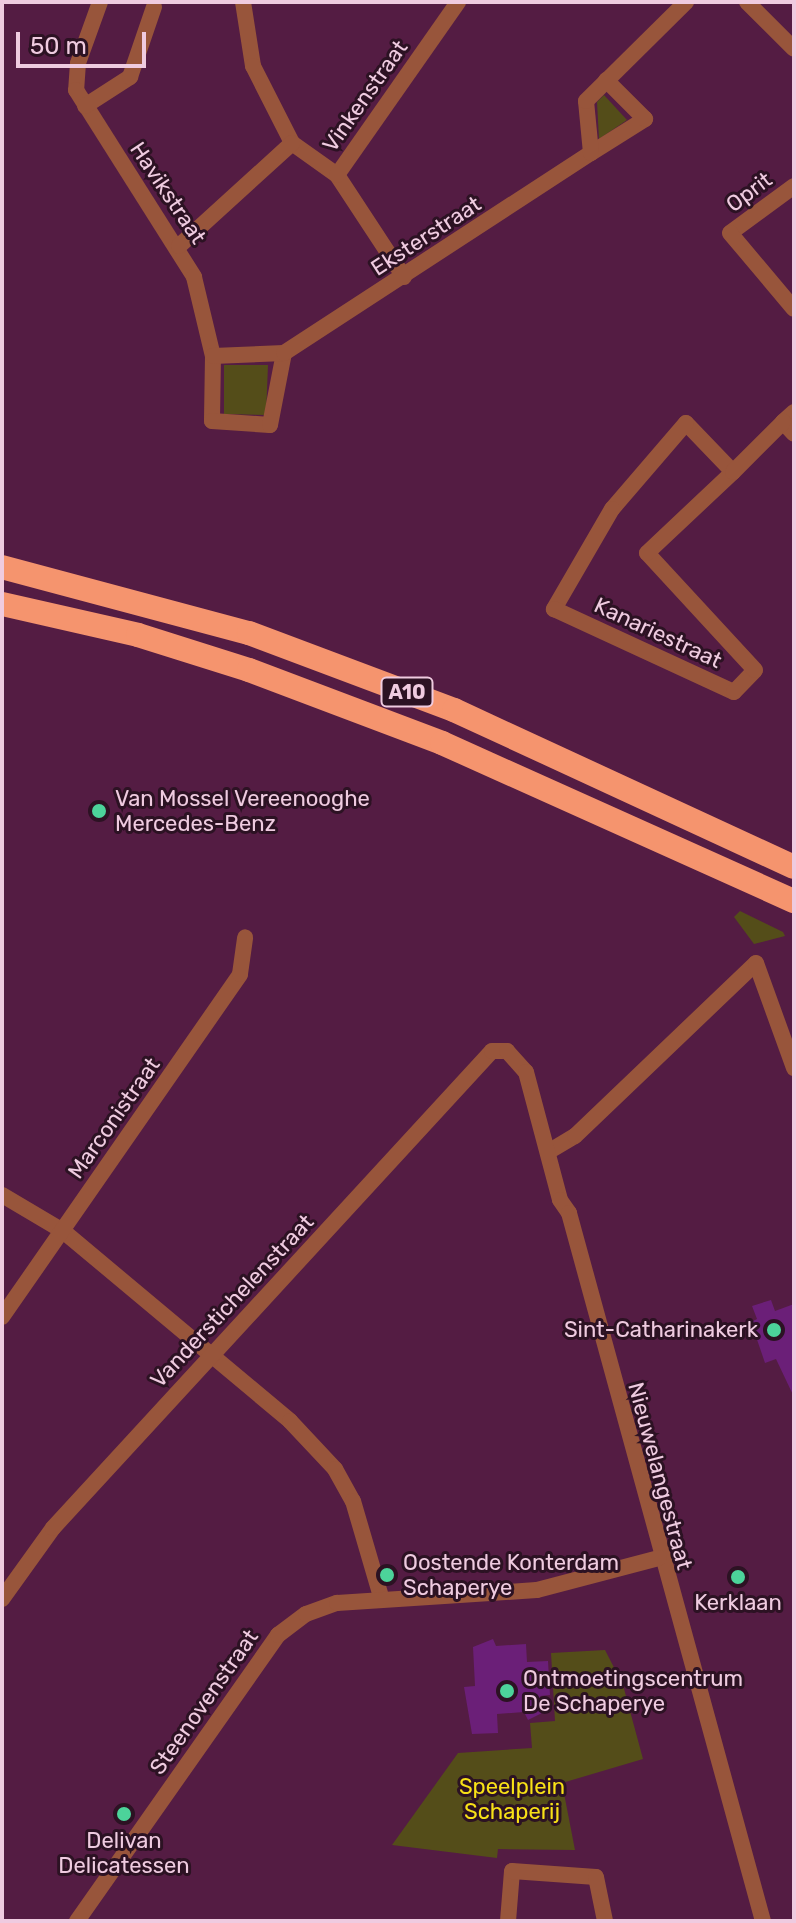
<!DOCTYPE html>
<style>
body{margin:0}
#map{position:relative;width:796px;height:1923px;overflow:hidden;background:#541c43;font-family:Rubik,sans-serif}
div>[style]{position:absolute}
[style*='--x']{left:calc(var(--x)*1px);top:calc(var(--y)*1px);width:calc(var(--w)*1px);rotate:calc(var(--a)*1deg)}
.green>*{inset:0;background:#544d19}
.building>*{inset:0;background:#6b1f78}
.street>*{height:16px;margin:-8px;padding:0 8px;transform-origin:8px;border-radius:8px;background:#98553b}
.highway>*{height:24px;margin:-12px;padding:0 12px;transform-origin:12px;border-radius:12px;background:#f5946e}
.dots>*{width:22px;height:22px;translate:-50% -50%;box-sizing:border-box;border:4px solid #2c1223;border-radius:50%}
span{translate:-50% -50%;white-space:nowrap;text-align:center;line-height:1.15;-webkit-text-stroke:6px #2c1223;paint-order:stroke}
.shield-label span{padding:2px 6px;background:#2c1223;border:2px solid;border-radius:6px;-webkit-text-stroke-width:0}
.shield-label{font-size:20px;color:#efcbe0;font-weight:700}
.street-label{font-size:22px;color:#efcbe0}
.poi-label{font-size:22px;color:#efcbe0}
.left{translate:0 -50%;text-align:left}
.right{translate:-100% -50%;text-align:right}
.park-label{font-size:22px;color:#f8e117}
.frame{position:absolute;inset:0;border:4px solid #efcbe0;pointer-events:none}
.scale{position:absolute;left:16px;top:32px;width:130px;height:36px;box-sizing:border-box;border:4px solid #efcbe0;border-top:0;padding-left:10px;font-size:24px;line-height:28px;white-space:nowrap;color:#efcbe0;-webkit-text-stroke:6px #2c1223;paint-order:stroke}
</style>
<div id="map">
<div class="green">
<div style="clip-path:polygon(604px 95px,627px 120px,599px 139px,597px 102px)"></div>
<div style="clip-path:polygon(224px 365px,268px 365px,266px 415px,224px 414px)"></div>
<div style="clip-path:polygon(740px 911px,783px 932px,785px 936px,754px 944px,734px 917px)"></div>
<div style="clip-path:polygon(605px 1650px,623px 1685px,643px 1759px,562px 1783px,575px 1850px,498px 1849px,497px 1858px,392px 1845px,458px 1753px,532px 1748px,530px 1723px,555px 1721px,551px 1653px)"></div>
</div>
<div class="building">
<div style="clip-path:polygon(771px 1300px,775px 1311px,794px 1304px,794px 1397px,776px 1359px,765px 1363px,751px 1322px,757px 1319px,752px 1306px)"></div>
<div style="clip-path:polygon(493px 1639px,496px 1646px,526px 1644px,527px 1662px,548px 1661px,550px 1695px,540px 1696px,548px 1710px,528px 1720px,524px 1712px,497px 1714px,498px 1733px,472px 1734px,464px 1687px,475px 1686px,473px 1647px)"></div>
</div>
<div class="street">
<div style="--x:100;--y:2;--w:65;--a:109.8"></div>
<div style="--x:78;--y:63;--w:27;--a:94"></div>
<div style="--x:76;--y:90;--w:221;--a:57.7"></div>
<div style="--x:194;--y:277;--w:81;--a:76.5"></div>
<div style="--x:213;--y:356;--w:65;--a:90.9"></div>
<div style="--x:212;--y:421;--w:58;--a:3.9"></div>
<div style="--x:270;--y:425;--w:73;--a:-79"></div>
<div style="--x:284;--y:353;--w:71;--a:177.6"></div>
<div style="--x:243;--y:2;--w:65;--a:81.1"></div>
<div style="--x:253;--y:66;--w:86;--a:63.1"></div>
<div style="--x:292;--y:143;--w:55;--a:35.4"></div>
<div style="--x:337;--y:175;--w:122;--a:56.7"></div>
<div style="--x:747;--y:2;--w:66;--a:45"></div>
<div style="--x:85;--y:106;--w:54;--a:-32.8"></div>
<div style="--x:130;--y:77;--w:74;--a:-71.1"></div>
<div style="--x:591;--y:153;--w:64;--a:-32.2"></div>
<div style="--x:645;--y:119;--w:55;--a:-135"></div>
<div style="--x:337;--y:175;--w:211;--a:-55"></div>
<div style="--x:794;--y:186;--w:79;--a:143.7"></div>
<div style="--x:730;--y:233;--w:99;--a:49.9"></div>
<div style="--x:179;--y:246;--w:153;--a:-42.3"></div>
<div style="--x:284;--y:353;--w:366;--a:-33.1"></div>
<div style="--x:591;--y:153;--w:52;--a:-95.5"></div>
<div style="--x:586;--y:101;--w:141;--a:-44.7"></div>
<div style="--x:794;--y:412;--w:15;--a:138"></div>
<div style="--x:783;--y:422;--w:16;--a:47"></div>
<div style="--x:733;--y:472;--w:68;--a:-133.8"></div>
<div style="--x:686;--y:423;--w:113;--a:130.7"></div>
<div style="--x:612;--y:509;--w:116;--a:120.1"></div>
<div style="--x:554;--y:609;--w:198;--a:24.8"></div>
<div style="--x:734;--y:692;--w:30;--a:-46"></div>
<div style="--x:755;--y:670;--w:159;--a:-132.7"></div>
<div style="--x:647;--y:553;--w:118;--a:-43.3"></div>
<div style="--x:733;--y:472;--w:71;--a:-45"></div>
<div style="--x:548;--y:1152;--w:31;--a:-31"></div>
<div style="--x:575;--y:1136;--w:250;--a:-43.7"></div>
<div style="--x:756;--y:963;--w:112;--a:70.1"></div>
<div style="--x:2;--y:1195;--w:71;--a:30.5"></div>
<div style="--x:63;--y:1231;--w:296;--a:39.9"></div>
<div style="--x:290;--y:1421;--w:66;--a:46.8"></div>
<div style="--x:335;--y:1469;--w:37;--a:61"></div>
<div style="--x:353;--y:1501;--w:103;--a:73.7"></div>
<div style="--x:2;--y:1317;--w:417;--a:-55.2"></div>
<div style="--x:240;--y:974;--w:37;--a:-82"></div>
<div style="--x:2;--y:1599;--w:87;--a:-54.3"></div>
<div style="--x:53;--y:1528;--w:648;--a:-47.38"></div>
<div style="--x:492;--y:1051;--w:15;--a:0"></div>
<div style="--x:507;--y:1051;--w:28;--a:48"></div>
<div style="--x:526;--y:1072;--w:132;--a:75.1"></div>
<div style="--x:560;--y:1200;--w:16;--a:55"></div>
<div style="--x:569;--y:1213;--w:734;--a:74.68"></div>
<div style="--x:77;--y:1921;--w:350;--a:-54.9"></div>
<div style="--x:278;--y:1635;--w:35;--a:-37"></div>
<div style="--x:306;--y:1614;--w:33;--a:-20"></div>
<div style="--x:337;--y:1603;--w:200;--a:-3.7"></div>
<div style="--x:537;--y:1590;--w:126;--a:-14.7"></div>
<div style="--x:508;--y:1921;--w:50;--a:-85.4"></div>
<div style="--x:512;--y:1871;--w:84;--a:4.1"></div>
<div style="--x:596;--y:1877;--w:45;--a:78.4"></div>
</div>
<div class="highway">
<div style="--x:2;--y:567;--w:256;--a:15"></div>
<div style="--x:249;--y:633;--w:219;--a:20.6"></div>
<div style="--x:454;--y:710;--w:374;--a:24.8"></div>
<div style="--x:2;--y:604;--w:139;--a:12.8"></div>
<div style="--x:138;--y:635;--w:116;--a:17.5"></div>
<div style="--x:249;--y:670;--w:206;--a:20.7"></div>
<div style="--x:442;--y:743;--w:386;--a:24.2"></div>
</div>
<div class="dots">
<div style="left:99px;top:811px;background:#4cd39a"></div>
<div style="left:774px;top:1330px;background:#4cd39a"></div>
<div style="left:387px;top:1575px;background:#4cd39a"></div>
<div style="left:738px;top:1577px;background:#4cd39a"></div>
<div style="left:507px;top:1691px;background:#4cd39a"></div>
<div style="left:124px;top:1814px;background:#4cd39a"></div>
</div>
<div class="shield-label">
<span style="left:407px;top:692px">A10</span>
</div>
<div class="street-label">
<span style="left:365px;top:96px;rotate:-55deg">Vinkenstraat</span>
<span style="left:749px;top:192px;rotate:-37deg">Oprit</span>
<span style="left:168px;top:193px;rotate:56deg">Havikstraat</span>
<span style="left:426px;top:236px;rotate:-33deg">Eksterstraat</span>
<span style="left:658px;top:633px;rotate:25deg">Kanariestraat</span>
<span style="left:114px;top:1118px;rotate:-55deg">Marconistraat</span>
<span style="left:232px;top:1301px;rotate:-47deg">Vanderstichelenstraat</span>
<span style="left:660px;top:1476px;rotate:75deg">Nieuwelangestraat</span>
<span style="left:204px;top:1702px;rotate:-55deg">Steenovenstraat</span>
</div>
<div class="poi-label">
<span class="left" style="left:115px;top:811px">Van Mossel Vereenooghe<br>Mercedes-Benz</span>
<span class="right" style="left:758px;top:1330px">Sint-Catharinakerk</span>
<span class="left" style="left:403px;top:1575px">Oostende Konterdam<br>Schaperye</span>
<span style="left:738px;top:1603px">Kerklaan</span>
<span class="left" style="left:523px;top:1691px">Ontmoetingscentrum<br>De Schaperye</span>
<span style="left:124px;top:1853px">Delivan<br>Delicatessen</span>
</div>
<div class="park-label">
<span style="left:512px;top:1799px">Speelplein<br>Schaperij</span>
</div>
<div class="frame"></div>
<div class="scale">50 m</div>
</div>
